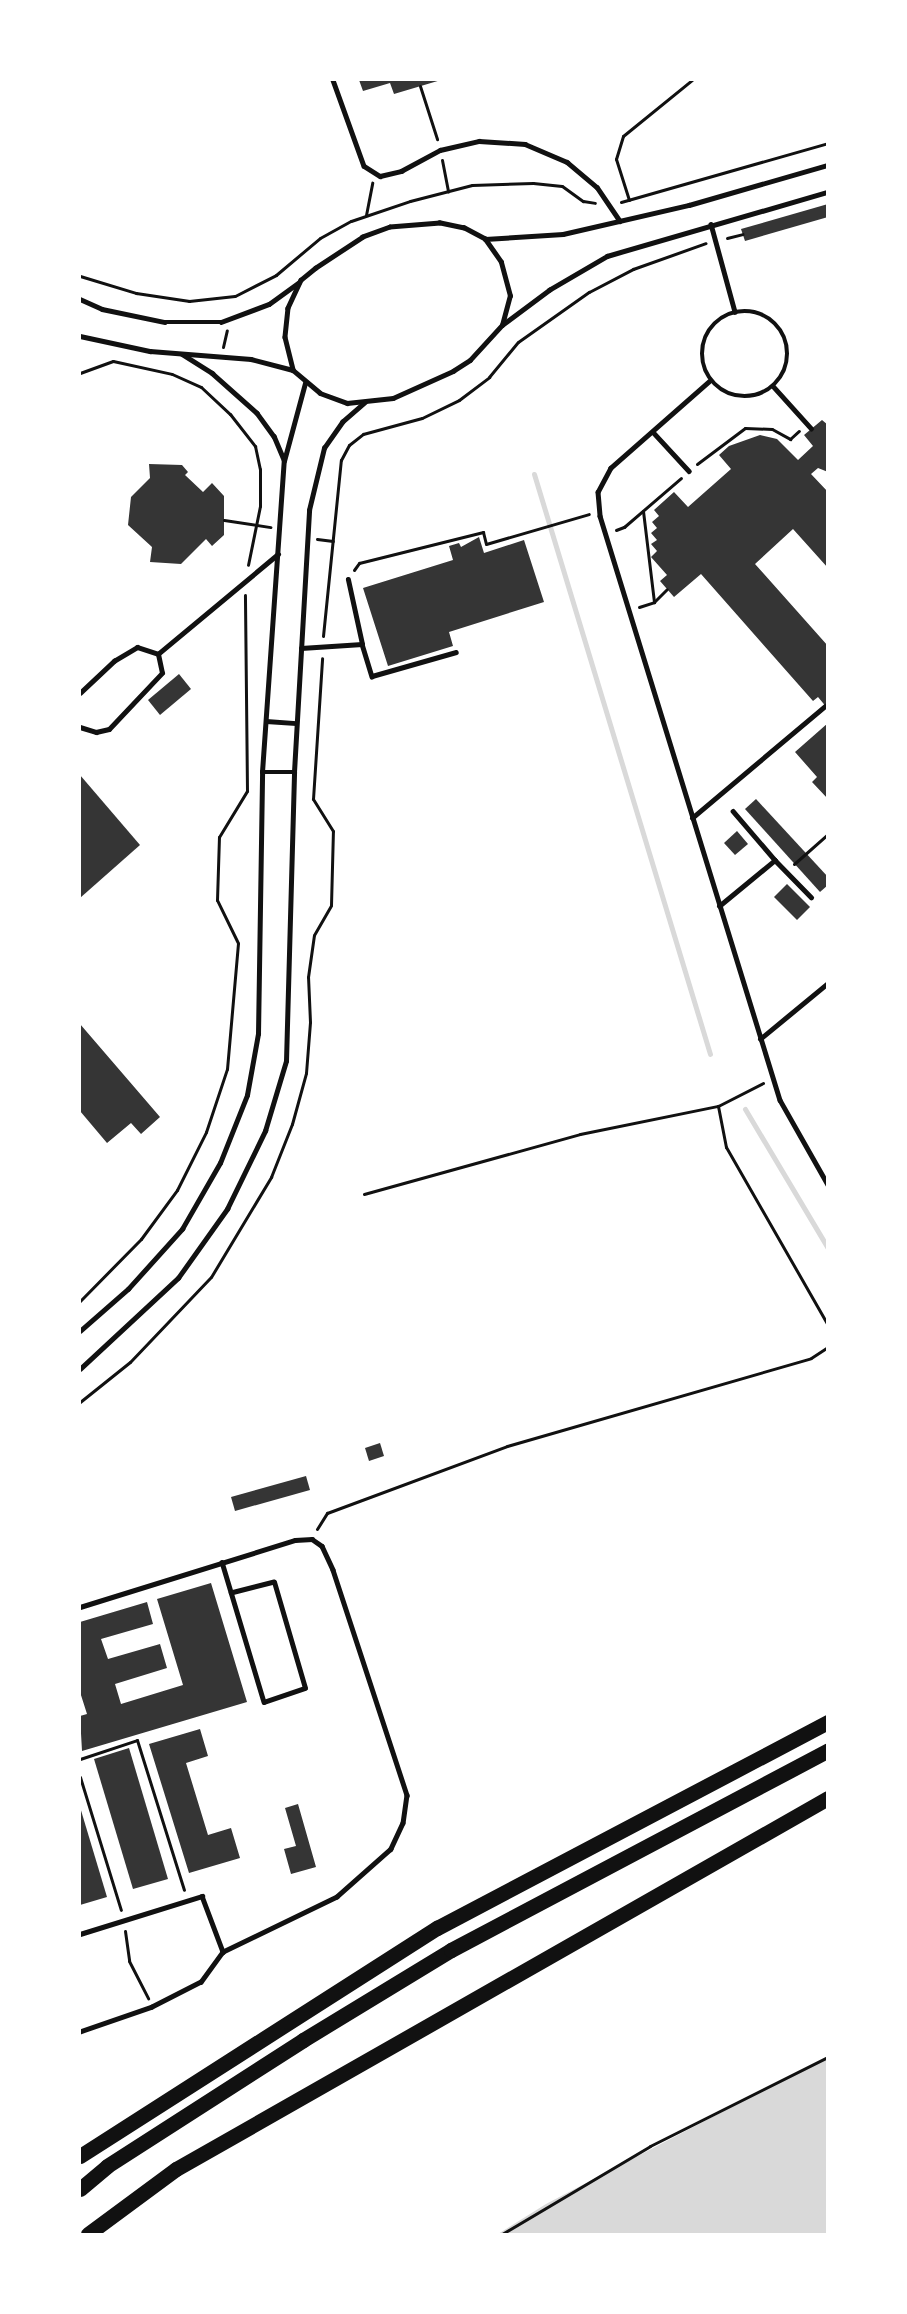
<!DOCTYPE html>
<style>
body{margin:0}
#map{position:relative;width:907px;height:2314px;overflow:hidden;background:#fff;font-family:Barlow,sans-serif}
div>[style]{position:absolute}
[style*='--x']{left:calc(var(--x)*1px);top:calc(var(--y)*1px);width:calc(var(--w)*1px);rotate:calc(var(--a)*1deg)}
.water>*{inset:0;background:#d9d9d9}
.stream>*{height:5px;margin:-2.5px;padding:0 2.5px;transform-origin:2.5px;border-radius:2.5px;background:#d9d9d9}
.building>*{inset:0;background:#353535}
.path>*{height:3px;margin:-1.5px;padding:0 1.5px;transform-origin:1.5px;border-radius:1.5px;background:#111}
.service>*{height:4.5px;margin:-2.25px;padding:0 2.25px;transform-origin:2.25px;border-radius:2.25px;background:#111}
.service>.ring{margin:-2.25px;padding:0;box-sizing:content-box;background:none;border:4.5px solid #111;border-radius:50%}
.primary>*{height:15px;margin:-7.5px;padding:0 7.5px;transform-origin:7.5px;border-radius:7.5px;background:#111}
span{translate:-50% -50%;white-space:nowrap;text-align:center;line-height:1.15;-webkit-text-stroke:6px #fff;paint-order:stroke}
.frame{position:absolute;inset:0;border:81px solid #fff;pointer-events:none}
</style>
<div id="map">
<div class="water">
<div style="clip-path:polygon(827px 2057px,827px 2234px,498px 2234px,546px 2204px)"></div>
</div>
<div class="stream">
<div style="--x:534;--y:474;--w:606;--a:73.12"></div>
<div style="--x:745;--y:1109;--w:162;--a:59.2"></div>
</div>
<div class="building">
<div style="clip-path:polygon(359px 80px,441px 80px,394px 94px,390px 83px,363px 91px)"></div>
<div style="clip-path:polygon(828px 204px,828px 217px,745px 241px,741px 229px)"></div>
<div style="clip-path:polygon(822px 420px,828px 425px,828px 472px,818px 468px,811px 474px,828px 492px,828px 568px,793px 529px,755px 564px,828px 646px,828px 709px,818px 697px,813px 701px,701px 574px,674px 597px,660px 581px,667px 575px,651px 557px,657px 551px,651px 544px,657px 540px,651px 533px,657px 528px,652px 522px,659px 516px,654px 510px,674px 492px,688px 507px,731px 469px,719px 455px,729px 446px,760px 435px,777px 439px,798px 460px,813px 446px,804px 435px)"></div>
<div style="clip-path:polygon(149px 464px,182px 465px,188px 472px,185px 475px,203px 492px,212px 483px,224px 496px,224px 535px,212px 546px,206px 539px,181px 564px,150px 562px,152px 547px,128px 525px,131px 497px,150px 478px)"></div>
<div style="clip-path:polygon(479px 537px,484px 553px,524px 540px,544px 602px,449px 632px,453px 646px,388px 666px,363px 588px,453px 560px,449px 546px,459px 543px,461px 547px)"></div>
<div style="clip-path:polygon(179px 674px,191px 689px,160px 715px,148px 700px)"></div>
<div style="clip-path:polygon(828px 723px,828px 799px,812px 782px,817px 777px,795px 752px)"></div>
<div style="clip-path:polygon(80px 775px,140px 845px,80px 898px)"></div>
<div style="clip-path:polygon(756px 799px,828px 877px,828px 885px,820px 892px,745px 809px)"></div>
<div style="clip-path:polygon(737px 831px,748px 844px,735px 855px,724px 843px)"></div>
<div style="clip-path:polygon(787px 884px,810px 907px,797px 920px,774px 897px)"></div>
<div style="clip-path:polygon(80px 1024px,160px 1117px,141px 1134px,131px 1123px,107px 1143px,80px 1111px)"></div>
<div style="clip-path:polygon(380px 1443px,384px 1456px,369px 1461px,365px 1448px)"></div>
<div style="clip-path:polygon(306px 1476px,310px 1490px,235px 1511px,231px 1497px)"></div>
<div style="clip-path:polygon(211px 1583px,247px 1702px,82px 1751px,80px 1716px,87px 1714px,80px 1692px,80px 1622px,147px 1602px,153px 1624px,101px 1639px,108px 1659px,160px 1644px,167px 1668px,115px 1684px,121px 1704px,183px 1685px,157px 1599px)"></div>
<div style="clip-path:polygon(200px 1729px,208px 1756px,186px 1763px,208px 1835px,231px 1828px,240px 1858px,189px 1873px,149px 1744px)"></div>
<div style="clip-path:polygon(129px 1748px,168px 1879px,133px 1889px,94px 1759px)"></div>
<div style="clip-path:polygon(298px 1804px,316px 1867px,291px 1874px,284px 1849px,296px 1846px,285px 1808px)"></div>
<div style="clip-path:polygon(80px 1807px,107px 1897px,80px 1905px)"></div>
</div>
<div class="path">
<div style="--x:420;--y:86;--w:56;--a:72.2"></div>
<div style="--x:442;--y:160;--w:32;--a:79"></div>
<div style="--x:629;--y:200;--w:43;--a:-107.6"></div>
<div style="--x:616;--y:159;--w:24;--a:-73"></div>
<div style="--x:623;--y:136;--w:89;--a:-39.1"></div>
<div style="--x:621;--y:202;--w:215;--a:-15.9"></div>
<div style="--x:366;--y:215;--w:33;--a:-79"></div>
<div style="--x:727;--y:238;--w:16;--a:-14"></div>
<div style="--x:80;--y:276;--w:59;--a:16.9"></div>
<div style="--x:136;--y:293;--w:54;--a:8.6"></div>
<div style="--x:189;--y:301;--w:46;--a:-6.2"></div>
<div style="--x:235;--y:296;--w:46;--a:-27.1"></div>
<div style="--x:276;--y:275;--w:57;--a:-40.1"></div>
<div style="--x:320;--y:238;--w:35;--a:-29"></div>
<div style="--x:351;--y:221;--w:62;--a:-18.7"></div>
<div style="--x:410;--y:201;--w:64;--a:-14.5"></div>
<div style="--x:472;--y:185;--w:61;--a:-1.9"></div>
<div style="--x:533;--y:183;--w:29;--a:6"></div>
<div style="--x:562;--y:186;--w:26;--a:36"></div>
<div style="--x:583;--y:201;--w:12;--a:9"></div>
<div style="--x:223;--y:347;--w:17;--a:-77"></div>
<div style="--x:80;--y:373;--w:35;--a:-20"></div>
<div style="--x:113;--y:361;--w:60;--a:12.4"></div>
<div style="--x:172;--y:374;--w:32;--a:24"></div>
<div style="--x:201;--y:387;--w:40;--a:43"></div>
<div style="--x:230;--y:414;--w:41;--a:52"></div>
<div style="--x:255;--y:446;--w:24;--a:78"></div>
<div style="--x:260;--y:469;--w:37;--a:90"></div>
<div style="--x:260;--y:506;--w:60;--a:101.5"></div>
<div style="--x:697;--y:464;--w:60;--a:-36.9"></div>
<div style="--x:745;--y:428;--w:27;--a:2"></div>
<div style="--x:772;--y:429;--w:21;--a:29"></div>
<div style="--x:790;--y:439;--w:12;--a:-42"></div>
<div style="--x:643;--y:511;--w:92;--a:83.1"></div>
<div style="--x:224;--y:520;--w:47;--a:8.7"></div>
<div style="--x:616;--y:530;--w:9;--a:-21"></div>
<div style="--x:624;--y:527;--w:75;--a:-40.7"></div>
<div style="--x:317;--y:539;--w:16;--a:7"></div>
<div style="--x:354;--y:570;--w:9;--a:-54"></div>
<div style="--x:359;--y:563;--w:128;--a:-14"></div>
<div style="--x:483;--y:532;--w:12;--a:76"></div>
<div style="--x:486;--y:544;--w:107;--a:-16.2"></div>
<div style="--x:639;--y:607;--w:16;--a:-18"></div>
<div style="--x:654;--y:602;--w:18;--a:-45"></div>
<div style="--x:323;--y:636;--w:177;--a:-84.2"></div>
<div style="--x:341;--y:460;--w:17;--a:-62"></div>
<div style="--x:349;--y:445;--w:18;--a:-38"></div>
<div style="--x:363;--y:434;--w:61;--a:-15.2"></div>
<div style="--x:422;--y:418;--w:41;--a:-25.9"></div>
<div style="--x:459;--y:400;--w:38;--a:-37"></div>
<div style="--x:489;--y:377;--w:45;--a:-50.4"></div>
<div style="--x:518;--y:342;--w:87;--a:-35.2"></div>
<div style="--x:589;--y:292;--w:50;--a:-27.6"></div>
<div style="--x:633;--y:269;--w:77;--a:-19.6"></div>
<div style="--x:794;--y:864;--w:45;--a:-41.4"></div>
<div style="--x:763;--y:1083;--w:51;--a:152.9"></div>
<div style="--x:718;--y:1106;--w:42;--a:79"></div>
<div style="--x:726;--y:1147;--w:205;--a:60.2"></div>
<div style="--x:364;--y:1194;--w:224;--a:-15.5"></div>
<div style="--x:580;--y:1134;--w:141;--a:-11.5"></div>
<div style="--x:80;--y:1301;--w:87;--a:-45.5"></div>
<div style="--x:141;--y:1239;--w:61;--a:-53.7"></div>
<div style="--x:177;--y:1190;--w:65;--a:-63.4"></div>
<div style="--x:206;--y:1132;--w:66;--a:-71.6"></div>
<div style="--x:227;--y:1069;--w:126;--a:-85"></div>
<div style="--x:238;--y:943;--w:48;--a:-116"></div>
<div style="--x:217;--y:900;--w:63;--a:-88.2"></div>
<div style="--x:219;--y:837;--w:54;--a:-58.7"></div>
<div style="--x:247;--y:791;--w:196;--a:-90.6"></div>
<div style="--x:80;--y:1402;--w:64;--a:-38.7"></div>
<div style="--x:130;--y:1362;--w:117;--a:-46.4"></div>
<div style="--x:211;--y:1277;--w:117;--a:-59"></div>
<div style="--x:271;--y:1177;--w:57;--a:-68.4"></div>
<div style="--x:292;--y:1124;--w:53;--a:-74.6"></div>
<div style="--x:306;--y:1073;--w:51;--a:-85.5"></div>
<div style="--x:310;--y:1022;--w:45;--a:-92.5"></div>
<div style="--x:308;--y:977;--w:42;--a:-81.9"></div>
<div style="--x:314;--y:935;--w:34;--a:-60"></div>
<div style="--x:331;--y:905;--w:74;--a:-88.5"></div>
<div style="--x:333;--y:831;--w:38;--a:-122"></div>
<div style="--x:313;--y:799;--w:141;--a:-86.3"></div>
<div style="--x:317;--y:1529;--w:19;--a:-58"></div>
<div style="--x:327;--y:1513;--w:192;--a:-20.4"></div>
<div style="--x:507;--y:1446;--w:316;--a:-16.1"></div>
<div style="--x:811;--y:1358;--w:20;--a:-33"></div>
<div style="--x:80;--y:1759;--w:60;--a:-18.4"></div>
<div style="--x:137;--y:1740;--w:157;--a:72.6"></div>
<div style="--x:80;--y:1777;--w:139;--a:72.9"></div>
<div style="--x:125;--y:1931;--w:30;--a:82"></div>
<div style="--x:129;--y:1961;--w:42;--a:62.8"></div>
<div style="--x:502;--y:2234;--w:172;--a:-30.7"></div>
<div style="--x:650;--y:2146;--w:199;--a:-26.6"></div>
</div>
<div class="service">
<div style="--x:333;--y:80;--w:91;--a:70.2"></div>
<div style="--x:364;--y:166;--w:19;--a:32"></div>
<div style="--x:380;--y:176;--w:22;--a:-13"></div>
<div style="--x:401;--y:171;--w:44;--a:-28.3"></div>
<div style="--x:440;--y:150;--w:40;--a:-13"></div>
<div style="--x:479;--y:141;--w:46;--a:3.7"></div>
<div style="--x:525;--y:144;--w:46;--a:23.2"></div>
<div style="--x:567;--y:162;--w:39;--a:40"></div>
<div style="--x:597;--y:187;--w:41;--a:55.9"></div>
<div style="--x:711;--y:224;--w:91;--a:74.7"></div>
<div style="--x:485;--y:239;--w:78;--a:-3.7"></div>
<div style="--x:563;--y:234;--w:129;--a:-13"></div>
<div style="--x:689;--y:205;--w:145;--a:-16.1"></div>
<div style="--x:80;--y:299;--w:24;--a:24"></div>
<div style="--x:102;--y:309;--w:64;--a:11.7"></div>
<div style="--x:165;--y:322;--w:56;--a:0"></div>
<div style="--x:221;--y:322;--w:51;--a:-20.6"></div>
<div style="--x:269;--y:304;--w:37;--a:-36"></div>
<div class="ring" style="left:702px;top:311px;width:81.5px;height:81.5px"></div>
<div style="--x:502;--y:325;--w:30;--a:-75"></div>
<div style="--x:510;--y:296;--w:35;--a:-105"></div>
<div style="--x:501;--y:262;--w:28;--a:-125"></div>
<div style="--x:485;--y:239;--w:24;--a:-152"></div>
<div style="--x:464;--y:228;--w:25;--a:-168"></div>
<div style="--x:440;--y:223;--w:50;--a:175.4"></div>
<div style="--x:390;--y:227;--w:29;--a:160"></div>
<div style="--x:363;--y:237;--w:56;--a:146.6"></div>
<div style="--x:316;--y:268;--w:19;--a:141"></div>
<div style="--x:301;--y:280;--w:31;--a:115"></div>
<div style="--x:288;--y:308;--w:29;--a:96"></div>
<div style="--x:285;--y:337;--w:34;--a:76"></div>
<div style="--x:293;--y:370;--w:35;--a:40"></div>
<div style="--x:320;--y:393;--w:29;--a:20"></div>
<div style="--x:347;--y:403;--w:46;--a:-6.2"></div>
<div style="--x:393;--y:398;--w:66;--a:-24.2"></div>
<div style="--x:453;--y:371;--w:20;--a:-33"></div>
<div style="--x:470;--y:360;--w:47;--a:-47.6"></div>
<div style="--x:502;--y:325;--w:59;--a:-36.7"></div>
<div style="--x:549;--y:290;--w:67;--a:-30.4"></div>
<div style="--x:607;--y:256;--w:230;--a:-16.2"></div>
<div style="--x:80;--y:336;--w:72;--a:12.1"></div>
<div style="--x:150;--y:351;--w:101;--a:4.5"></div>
<div style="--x:251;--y:359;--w:43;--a:14.7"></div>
<div style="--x:182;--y:354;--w:36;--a:32"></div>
<div style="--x:212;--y:373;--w:60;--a:41.6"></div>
<div style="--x:257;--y:413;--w:29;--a:54"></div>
<div style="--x:274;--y:436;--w:26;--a:67"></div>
<div style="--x:710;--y:381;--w:132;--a:138.7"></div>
<div style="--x:611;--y:468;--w:27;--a:118"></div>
<div style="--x:598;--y:492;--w:24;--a:85"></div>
<div style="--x:600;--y:516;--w:611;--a:72.87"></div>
<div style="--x:780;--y:1100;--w:98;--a:60.5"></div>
<div style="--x:773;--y:386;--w:57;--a:47.9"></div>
<div style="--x:653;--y:432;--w:53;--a:47.3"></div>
<div style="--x:362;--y:644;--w:34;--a:73"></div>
<div style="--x:372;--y:676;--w:87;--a:-15.9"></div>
<div style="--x:301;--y:648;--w:61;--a:-3.8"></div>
<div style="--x:362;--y:644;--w:66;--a:-102.3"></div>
<div style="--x:158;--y:654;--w:156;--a:-39.8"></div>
<div style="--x:80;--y:693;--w:47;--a:-43.3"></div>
<div style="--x:114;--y:661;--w:27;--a:-31"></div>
<div style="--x:137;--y:647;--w:22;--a:18"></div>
<div style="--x:266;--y:721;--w:30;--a:4"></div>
<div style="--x:80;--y:727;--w:17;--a:17"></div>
<div style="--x:96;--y:732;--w:13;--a:-13"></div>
<div style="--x:109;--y:729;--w:77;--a:-46.6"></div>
<div style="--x:162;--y:673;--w:19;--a:-102"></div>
<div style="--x:262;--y:772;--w:32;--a:0"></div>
<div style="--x:733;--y:811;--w:65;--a:49.4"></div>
<div style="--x:692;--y:818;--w:174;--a:-40.1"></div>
<div style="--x:719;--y:906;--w:72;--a:-39.4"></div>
<div style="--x:775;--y:860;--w:52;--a:45.8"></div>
<div style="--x:760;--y:1039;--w:88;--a:-39.5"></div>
<div style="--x:80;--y:1331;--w:64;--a:-41.2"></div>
<div style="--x:128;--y:1289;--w:81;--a:-48"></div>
<div style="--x:182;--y:1229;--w:76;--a:-60.1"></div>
<div style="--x:220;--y:1163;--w:73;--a:-68.3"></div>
<div style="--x:247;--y:1095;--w:62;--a:-79.8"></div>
<div style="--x:258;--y:1034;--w:262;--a:-89.1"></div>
<div style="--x:262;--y:772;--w:312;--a:-86"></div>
<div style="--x:284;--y:461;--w:81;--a:-74.9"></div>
<div style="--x:80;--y:1369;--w:134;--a:-42.9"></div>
<div style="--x:178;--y:1278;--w:85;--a:-54.6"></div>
<div style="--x:227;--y:1209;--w:87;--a:-64"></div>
<div style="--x:265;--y:1131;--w:73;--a:-73.3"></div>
<div style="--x:286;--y:1061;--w:289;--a:-88.4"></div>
<div style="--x:294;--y:772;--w:262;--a:-86.7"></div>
<div style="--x:309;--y:510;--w:64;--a:-76.4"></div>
<div style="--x:324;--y:448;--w:32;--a:-55"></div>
<div style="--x:342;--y:422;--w:30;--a:-41"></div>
<div style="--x:222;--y:1562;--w:146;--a:73.3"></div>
<div style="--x:264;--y:1702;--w:43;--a:-18.9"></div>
<div style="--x:305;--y:1688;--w:110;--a:-106.3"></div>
<div style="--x:274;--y:1582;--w:44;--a:165.7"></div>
<div style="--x:80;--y:1607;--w:225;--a:-17.3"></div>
<div style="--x:295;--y:1540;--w:17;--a:-3"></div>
<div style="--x:312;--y:1539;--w:12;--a:35"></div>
<div style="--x:322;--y:1546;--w:26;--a:65"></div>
<div style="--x:333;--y:1570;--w:237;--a:71.8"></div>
<div style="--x:407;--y:1795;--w:28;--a:98"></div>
<div style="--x:403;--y:1823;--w:29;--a:115"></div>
<div style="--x:391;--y:1849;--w:72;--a:138.4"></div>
<div style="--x:337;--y:1897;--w:127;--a:154.2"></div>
<div style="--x:223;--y:1952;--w:37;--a:126"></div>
<div style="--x:201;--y:1982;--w:55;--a:153"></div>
<div style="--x:152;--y:2007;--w:76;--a:160.9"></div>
<div style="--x:80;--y:1934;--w:128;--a:-17.3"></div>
<div style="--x:202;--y:1896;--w:60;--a:69.4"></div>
</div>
<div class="primary">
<div style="--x:80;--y:2156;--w:424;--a:-32.6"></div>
<div style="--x:437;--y:1928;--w:442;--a:-27.8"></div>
<div style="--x:80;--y:2189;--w:35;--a:-40"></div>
<div style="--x:107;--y:2166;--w:233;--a:-32.7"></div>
<div style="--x:303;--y:2040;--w:173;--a:-31.3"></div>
<div style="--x:451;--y:1950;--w:427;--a:-27.9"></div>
<div style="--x:88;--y:2234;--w:109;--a:-36.5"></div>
<div style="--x:176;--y:2169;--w:750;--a:-29.64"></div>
</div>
<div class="frame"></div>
</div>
